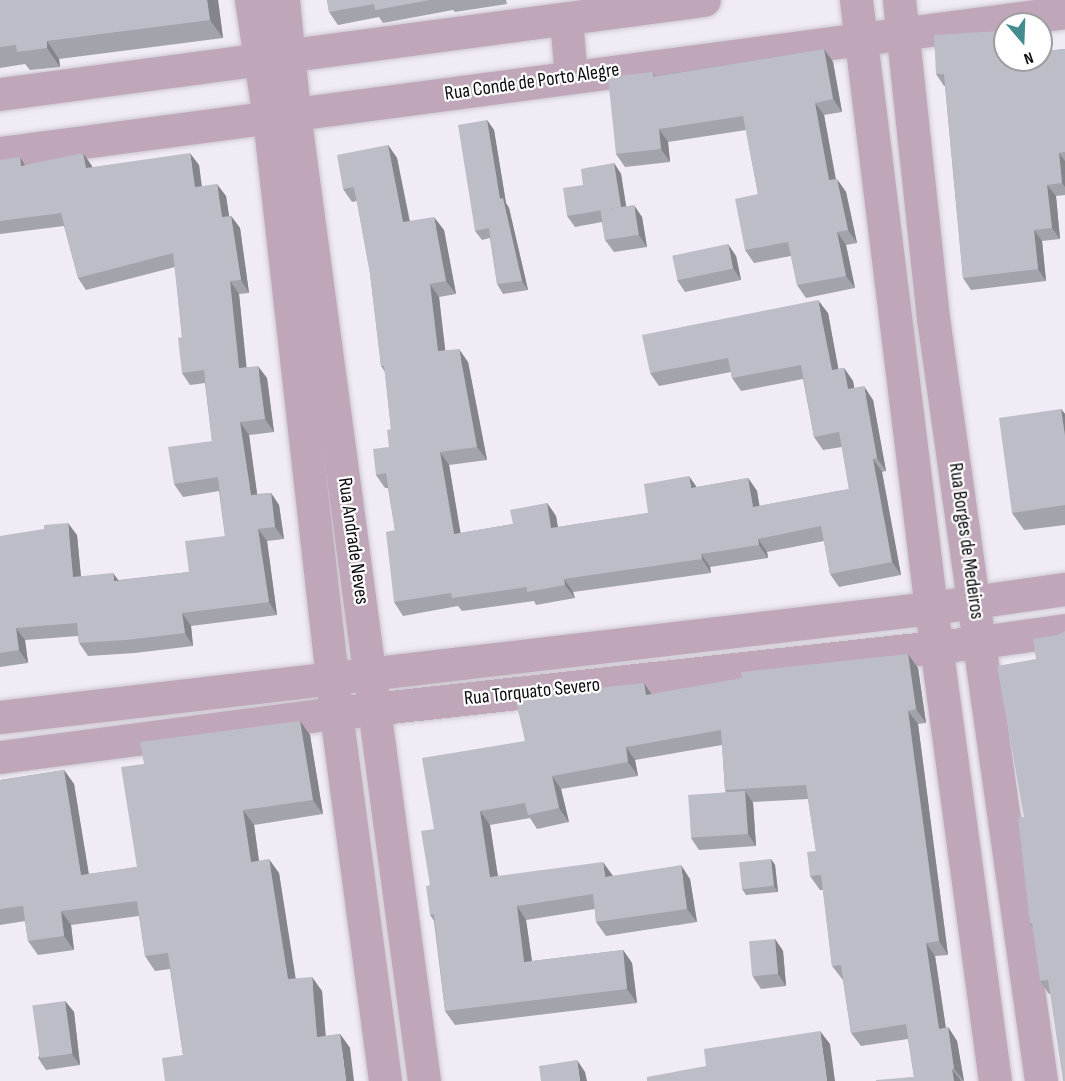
<!DOCTYPE html>
<html>
<head>
<meta charset="utf-8">
<style>
	body { margin:0 }
	#map { position:relative; width:1065px; height:1081px; overflow:hidden; background:#f0ebf4; font-family:"Sofia Sans Condensed",sans-serif }
	div>[style] { position:absolute }
	.roads { filter:drop-shadow(0 0 2px #ccc7cf) drop-shadow(0 0 2px #ccc7cf) }
	.street>* { height:33px; margin:-16.5px; padding:0 16.5px; transform-origin:16.5px; border-radius:16.5px; background:#bfa7b9 }
	.wall>* { inset:0; background:#a3a3ab }
	.shaded-wall>* { inset:0; background:#84848b }
	.building>* { inset:0; background:#bdbdc7; transform-origin:0 0 }
	span { translate:-50% -50%; white-space:nowrap; text-align:center; line-height:1.15; -webkit-text-stroke:4.5px #fff; paint-order:stroke }
	.street-label { font-size:20px; color:#0c0b0e }
	.north { position:absolute; left:993px; top:12px; width:60px; height:60px; box-sizing:border-box; background:#fff; border:2px solid #9e9d9f; border-radius:50%; rotate:161deg; font-size:16px; font-weight:700; line-height:24px; text-align:center; color:#0c0b0e }
	.north::after { content:''; display:block; margin:auto; width:21px; height:27px; background:#448c8d; clip-path:polygon(50% 0,100% 100%,50% 72%,0 100%) }
</style>
</head>
<body>
<div id="map">
	<div class="roads">
		<div class="street">
			<div style="left:251px;top:0;width:119px;rotate:81.3deg"></div>
			<div style="left:269px;top:118px;width:599px;rotate:83.58deg"></div>
			<div style="left:336px;top:713px;width:371px;rotate:82.4deg"></div>
			<div style="left:283px;top:0;width:114px;rotate:84.4deg"></div>
			<div style="left:294px;top:113px;width:977px;rotate:82.35deg"></div>
			<div style="left:856px;top:0;width:613px;rotate:82.97deg"></div>
			<div style="left:931px;top:608px;width:477px;rotate:82.3deg"></div>
			<div style="left:899px;top:0;width:320px;rotate:83.9deg"></div>
			<div style="left:933px;top:318px;width:771px;rotate:81.94deg"></div>
			<div style="left:566px;top:19px;width:58px;rotate:85.1deg"></div>
			<div style="left:0;top:94px;width:710px;rotate:-7.61deg"></div>
			<div style="left:0;top:153px;width:1074px;rotate:-7.54deg"></div>
			<div style="left:0;top:717px;width:937px;rotate:-6.68deg"></div>
			<div style="left:931px;top:608px;width:135px;rotate:-8.1deg"></div>
			<div style="left:0;top:757px;width:339px;rotate:-7.5deg"></div>
			<div style="left:336px;top:713px;width:648px;rotate:-6.29deg"></div>
			<div style="left:980px;top:642px;width:86px;rotate:-8deg"></div>
		</div>
	</div>
	<div class="wall">
		<div style="clip-path:polygon(0 0,218px 0,223px 38px,59px 59px,60px 67px,30px 70px,25px 64px,0 68px)"></div>
		<div style="clip-path:polygon(327px 0,506px 0,507px 4px,455px 12px,453px 10px,383px 23px,379px 17px,338px 25px,329px 12px)"></div>
		<div style="clip-path:polygon(1046px 33px,1047px 51px,1065px 49px,1065px 195px,1056px 196px,1060px 239px,1042px 241px,1046px 281px,971px 290px,963px 278px,945px 86px,944px 86px,936px 74px)"></div>
		<div style="clip-path:polygon(824px 49px,833px 62px,842px 112px,824px 115px,836px 179px,846px 192px,857px 243px,846px 245px,855px 288px,806px 298px,797px 285px,791px 256px,754px 263px,745px 250px,758px 194px,746px 130px,668px 142px,670px 162px,625px 167px,616px 154px,653px 72px,656px 76px)"></div>
		<div style="clip-path:polygon(487px 120px,494px 130px,506px 203px,509px 208px,528px 290px,503px 294px,497px 284px,490px 238px,482px 240px,475px 231px)"></div>
		<div style="clip-path:polygon(388px 145px,397px 158px,410px 221px,444px 230px,456px 294px,439px 297px,445px 351px,468px 362px,487px 460px,449px 465px,460px 533px,513px 524px,547px 503px,556px 516px,558px 527px,648px 513px,697px 487px,748px 478px,757px 491px,759px 506px,849px 489px,842px 447px,823px 450px,814px 437px,803px 379px,741px 391px,732px 378px,731px 372px,659px 386px,650px 373px,828px 313px,838px 369px,844px 368px,853px 381px,854px 388px,873px 400px,886px 471px,882px 472px,901px 575px,839px 587px,830px 574px,824px 541px,767px 552px,768px 558px,710px 567px,711px 573px,573px 592px,575px 598px,536px 605px,534px 601px,462px 611px,458px 606px,403px 616px,394px 602px,395px 530px,388px 488px,385px 488px,376px 475px,389px 447px,391px 429px,385px 372px,381px 366px,370px 273px,357px 201px,352px 202px,343px 189px)"></div>
		<div style="clip-path:polygon(83px 153px,92px 167px,199px 165px,202px 186px,226px 196px,229px 216px,231px 216px,240px 228px,249px 293px,239px 294px,246px 367px,267px 378px,274px 432px,249px 435px,257px 494px,271px 493px,279px 505px,284px 539px,267px 541px,277px 615px,191px 626px,193px 646px,135px 653px,88px 656px,79px 643px,78px 636px,25px 640px,28px 663px,0 667px,0 536px,77px 535px,81px 576px,119px 580px,189px 572px,225px 536px,219px 491px,183px 497px,174px 484px,212px 441px,205px 383px,190px 385px,182px 373px,182px 337px,175px 267px,86px 290px,78px 278px,64px 226px,0 234px,0 160px,26px 166px)"></div>
		<div style="clip-path:polygon(614px 163px,621px 174px,626px 206px,642px 217px,647px 247px,614px 252px,605px 240px,602px 222px,575px 227px,567px 216px,583px 185px)"></div>
		<div style="clip-path:polygon(736px 256px,741px 280px,685px 292px,677px 280px)"></div>
		<div style="clip-path:polygon(1061px 409px,1065px 414px,1065px 525px,1024px 530px,1012px 513px)"></div>
		<div style="clip-path:polygon(1058px 635px,1050px 994px,1049px 994px,1040px 981px,1033px 928px,1030px 924px,1024px 817px,1036px 659px)"></div>
		<div style="clip-path:polygon(918px 668px,926px 723px,918px 724px,948px 955px,935px 956px,946px 1028px,948px 1027px,957px 1041px,964px 1081px,876px 1081px,914px 1077px,908px 1039px,861px 1046px,851px 1033px,843px 980px,832px 966px,823px 890px,820px 890px,810px 876px,816px 851px,808px 799px,753px 802px,756px 846px,699px 850px,691px 838px,726px 792px,725px 790px,722px 745px,635px 760px,638px 776px,561px 789px,569px 822px,537px 829px,530px 818px,490px 825px,498px 876px,613px 876px,690px 879px,697px 922px,606px 936px,596px 922px,595px 909px,526px 920px,532px 961px,623px 950px,632px 963px,637px 1003px,455px 1025px,445px 1011px,434px 921px,430px 915px,430px 885px,434px 829px,525px 741px,644px 683px,652px 694px)"></div>
		<div style="clip-path:polygon(300px 721px,310px 735px,323px 814px,254px 825px,259px 861px,279px 873px,295px 978px,322px 991px,325px 1036px,340px 1034px,350px 1048px,183px 1055px,170px 969px,155px 971px,145px 956px,139px 916px,71px 925px,74px 950px,38px 955px,28px 941px,25px 921px,0 925px,0 780px,64px 770px,74px 784px,89px 874px,137px 867px,144px 764px)"></div>
		<div style="clip-path:polygon(771px 859px,775px 865px,778px 892px,746px 895px,742px 889px)"></div>
		<div style="clip-path:polygon(775px 939px,783px 951px,786px 986px,761px 989px,753px 977px)"></div>
		<div style="clip-path:polygon(65px 1001px,74px 1012px,80px 1065px,46px 1070px,38px 1058px)"></div>
	</div>
	<div class="shaded-wall">
		<div style="clip-path:polygon(207px 0,218px 0,223px 38px,210px 20px)"></div>
		<div style="clip-path:polygon(1041px 27px,1046px 33px,1048px 63px,1041px 53px)"></div>
		<div style="clip-path:polygon(47px 41px,59px 59px,60px 67px,47px 48px)"></div>
		<div style="clip-path:polygon(824px 49px,833px 62px,842px 112px,833px 99px)"></div>
		<div style="clip-path:polygon(815px 103px,824px 115px,838px 193px,829px 180px)"></div>
		<div style="clip-path:polygon(487px 120px,494px 130px,506px 203px,509px 208px,528px 290px,522px 281px,500px 199px)"></div>
		<div style="clip-path:polygon(659px 129px,668px 142px,670px 162px,661px 149px)"></div>
		<div style="clip-path:polygon(388px 145px,397px 158px,412px 235px,403px 222px)"></div>
		<div style="clip-path:polygon(83px 153px,92px 166px,95px 181px,86px 168px)"></div>
		<div style="clip-path:polygon(190px 153px,199px 165px,203px 199px,195px 187px)"></div>
		<div style="clip-path:polygon(1059px 153px,1065px 161px,1065px 187px,1062px 183px)"></div>
		<div style="clip-path:polygon(20px 157px,28px 170px,21px 166px)"></div>
		<div style="clip-path:polygon(614px 163px,621px 174px,628px 218px,621px 207px)"></div>
		<div style="clip-path:polygon(837px 179px,846px 192px,857px 243px,848px 230px)"></div>
		<div style="clip-path:polygon(217px 184px,226px 196px,231px 229px,222px 217px)"></div>
		<div style="clip-path:polygon(1047px 185px,1056px 196px,1060px 239px,1052px 228px)"></div>
		<div style="clip-path:polygon(634px 205px,642px 217px,647px 247px,639px 235px)"></div>
		<div style="clip-path:polygon(231px 216px,240px 228px,249px 293px,241px 280px)"></div>
		<div style="clip-path:polygon(434px 217px,444px 230px,456px 294px,446px 281px)"></div>
		<div style="clip-path:polygon(1034px 230px,1042px 241px,1046px 281px,1038px 269px)"></div>
		<div style="clip-path:polygon(837px 232px,846px 245px,855px 288px,846px 276px)"></div>
		<div style="clip-path:polygon(728px 244px,736px 256px,741px 280px,733px 268px)"></div>
		<div style="clip-path:polygon(230px 281px,239px 294px,248px 381px,239px 368px)"></div>
		<div style="clip-path:polygon(430px 284px,439px 297px,447px 365px,438px 351px)"></div>
		<div style="clip-path:polygon(818px 300px,828px 313px,841px 383px,832px 370px)"></div>
		<div style="clip-path:polygon(459px 349px,468px 362px,487px 460px,477px 447px)"></div>
		<div style="clip-path:polygon(258px 366px,267px 378px,274px 432px,265px 419px)"></div>
		<div style="clip-path:polygon(844px 368px,853px 381px,857px 402px,848px 389px)"></div>
		<div style="clip-path:polygon(864px 386px,873px 400px,886px 471px,877px 458px)"></div>
		<div style="clip-path:polygon(1061px 409px,1065px 414px,1065px 436px)"></div>
		<div style="clip-path:polygon(240px 422px,249px 435px,259px 508px,251px 495px)"></div>
		<div style="clip-path:polygon(440px 452px,449px 465px,463px 547px,454px 534px)"></div>
		<div style="clip-path:polygon(873px 459px,882px 472px,901px 575px,892px 562px)"></div>
		<div style="clip-path:polygon(689px 476px,698px 489px,691px 488px)"></div>
		<div style="clip-path:polygon(748px 478px,757px 491px,762px 520px,753px 507px)"></div>
		<div style="clip-path:polygon(271px 493px,279px 505px,284px 539px,275px 527px)"></div>
		<div style="clip-path:polygon(547px 503px,556px 516px,560px 541px,551px 528px)"></div>
		<div style="clip-path:polygon(68px 523px,77px 535px,82px 589px,73px 577px)"></div>
		<div style="clip-path:polygon(258px 529px,267px 541px,277px 615px,269px 602px)"></div>
		<div style="clip-path:polygon(758px 539px,767px 552px,768px 558px,759px 545px)"></div>
		<div style="clip-path:polygon(701px 554px,710px 567px,711px 573px,702px 559px)"></div>
		<div style="clip-path:polygon(113px 573px,122px 585px,114px 581px)"></div>
		<div style="clip-path:polygon(564px 579px,573px 592px,575px 598px,565px 585px)"></div>
		<div style="clip-path:polygon(182px 613px,191px 626px,193px 646px,185px 633px)"></div>
		<div style="clip-path:polygon(16px 628px,25px 640px,28px 663px,19px 650px)"></div>
		<div style="clip-path:polygon(908px 654px,918px 668px,926px 723px,916px 709px)"></div>
		<div style="clip-path:polygon(644px 683px,653px 697px,646px 695px)"></div>
		<div style="clip-path:polygon(908px 711px,918px 724px,948px 955px,939px 941px)"></div>
		<div style="clip-path:polygon(300px 721px,310px 735px,323px 814px,313px 800px)"></div>
		<div style="clip-path:polygon(626px 747px,635px 760px,638px 776px,628px 762px)"></div>
		<div style="clip-path:polygon(64px 770px,74px 784px,91px 889px,81px 875px)"></div>
		<div style="clip-path:polygon(552px 776px,561px 789px,569px 822px,559px 808px)"></div>
		<div style="clip-path:polygon(745px 791px,753px 803px,756px 846px,748px 834px)"></div>
		<div style="clip-path:polygon(243px 810px,254px 825px,261px 876px,251px 862px)"></div>
		<div style="clip-path:polygon(480px 811px,490px 825px,500px 891px,490px 877px)"></div>
		<div style="clip-path:polygon(269px 859px,279px 873px,298px 993px,288px 979px)"></div>
		<div style="clip-path:polygon(771px 859px,775px 865px,778px 892px,774px 886px)"></div>
		<div style="clip-path:polygon(603px 862px,613px 876px,605px 877px)"></div>
		<div style="clip-path:polygon(681px 865px,690px 879px,697px 922px,687px 909px)"></div>
		<div style="clip-path:polygon(517px 906px,526px 920px,534px 976px,524px 962px)"></div>
		<div style="clip-path:polygon(61px 911px,71px 925px,74px 950px,64px 936px)"></div>
		<div style="clip-path:polygon(775px 939px,783px 951px,786px 986px,778px 974px)"></div>
		<div style="clip-path:polygon(926px 943px,935px 956px,948px 1043px,939px 1029px)"></div>
		<div style="clip-path:polygon(623px 950px,632px 963px,637px 1003px,627px 989px)"></div>
		<div style="clip-path:polygon(312px 977px,322px 991px,327px 1051px,317px 1037px)"></div>
		<div style="clip-path:polygon(65px 1001px,74px 1012px,80px 1065px,72px 1054px)"></div>
		<div style="clip-path:polygon(948px 1027px,957px 1041px,964px 1081px,954px 1069px)"></div>
		<div style="clip-path:polygon(820px 1031px,830px 1044px,835px 1081px,827px 1081px)"></div>
		<div style="clip-path:polygon(340px 1034px,350px 1048px,354px 1081px,346px 1081px)"></div>
		<div style="clip-path:polygon(577px 1060px,585px 1072px,587px 1081px,580px 1081px)"></div>
		<div style="clip-path:polygon(952px 1069px,961px 1081px,954px 1081px)"></div>
	</div>
	<div class="building">
		<div style="clip-path:polygon(0 0,207px 0,210px 20px,47px 41px,47px 48px,17px 52px,16px 45px,0 47px)"></div>
		<div style="clip-path:polygon(327px 0,430px 0,375px 10px,374px 4px,329px 12px)"></div>
		<div style="clip-path:polygon(1038px 22px,1038px 24px,1020px 24px)"></div>
		<div style="clip-path:polygon(1005px 26px,1005px 60px,1041px 60px,1041px 51px,1065px 49px,1065px 152px,1059px 153px,1062px 183px,1047px 185px,1052px 228px,1034px 230px,1038px 269px,963px 278px,944px 74px,936px 74px,934px 35px,1001px 31px,1001px 27px)"></div>
		<div style="clip-path:polygon(824px 49px,833px 99px,815px 103px,829px 180px,837px 179px,848px 230px,837px 232px,846px 276px,797px 285px,788px 242px,745px 250px,735px 199px,758px 194px,743px 116px,659px 129px,661px 149px,616px 154px,608px 77px,653px 72px,653px 77px)"></div>
		<div style="clip-path:polygon(487px 120px,500px 199px,503px 198px,522px 281px,497px 284px,489px 228px,475px 231px,458px 125px)"></div>
		<div style="clip-path:polygon(388px 145px,403px 222px,434px 217px,446px 281px,430px 284px,438px 351px,459px 349px,477px 447px,440px 452px,454px 534px,513px 524px,510px 510px,547px 503px,551px 528px,648px 513px,644px 484px,689px 476px,691px 488px,748px 478px,753px 507px,849px 489px,839px 432px,814px 437px,801px 365px,732px 378px,728px 358px,650px 373px,642px 335px,818px 300px,832px 370px,844px 368px,848px 389px,864px 386px,877px 458px,873px 459px,892px 562px,830px 574px,821px 526px,758px 539px,759px 545px,701px 554px,702px 559px,564px 579px,565px 585px,527px 592px,527px 587px,452px 598px,451px 593px,394px 602px,386px 532px,395px 530px,386px 473px,376px 475px,373px 449px,389px 447px,387px 430px,391px 429px,384px 366px,381px 366px,370px 273px,354px 187px,343px 189px,337px 155px)"></div>
		<div style="clip-path:polygon(83px 153px,86px 168px,190px 153px,195px 187px,217px 184px,222px 217px,231px 216px,241px 280px,230px 281px,239px 368px,258px 366px,265px 419px,240px 422px,251px 495px,271px 493px,275px 527px,258px 529px,269px 602px,182px 613px,185px 633px,126px 640px,79px 643px,77px 623px,16px 628px,19px 650px,0 653px,0 536px,44px 529px,44px 525px,68px 523px,73px 577px,113px 573px,114px 581px,189px 572px,185px 541px,225px 536px,218px 477px,174px 484px,168px 447px,212px 441px,204px 370px,182px 373px,178px 338px,182px 337px,173px 253px,78px 278px,61px 213px,0 221px,0 160px,20px 157px,21px 166px)"></div>
		<div style="clip-path:polygon(614px 163px,621px 207px,567px 216px,563px 188px,583px 185px,581px 169px)"></div>
		<div style="left:634px;top:205px;width:30px;height:34px;rotate:81deg"></div>
		<div style="left:728px;top:244px;width:25px;height:57px;rotate:78deg"></div>
		<div style="clip-path:polygon(1061px 409px,1065px 436px,1065px 505px,1012px 513px,999px 418px)"></div>
		<div style="clip-path:polygon(1065px 631px,1065px 1081px,1063px 1081px,1048px 980px,1040px 981px,1032px 923px,1030px 924px,1018px 818px,1024px 817px,997px 666px,1036px 659px,1033px 639px,1058px 635px)"></div>
		<div style="clip-path:polygon(908px 654px,916px 709px,908px 711px,939px 941px,926px 943px,939px 1029px,948px 1027px,954px 1069px,952px 1069px,954px 1081px,876px 1081px,876px 1080px,914px 1077px,906px 1024px,851px 1033px,841px 965px,832px 966px,821px 875px,810px 876px,807px 852px,816px 851px,806px 785px,725px 790px,721px 730px,626px 747px,628px 762px,552px 776px,559px 808px,528px 815px,525px 803px,480px 811px,490px 877px,603px 862px,605px 877px,681px 865px,687px 909px,596px 922px,593px 894px,517px 906px,524px 962px,623px 950px,627px 989px,445px 1011px,434px 914px,430px 915px,426px 886px,430px 885px,421px 831px,434px 829px,422px 758px,525px 741px,515px 697px,644px 683px,646px 695px,742px 678px,741px 672px)"></div>
		<div style="clip-path:polygon(300px 721px,313px 800px,243px 810px,251px 862px,269px 859px,288px 979px,312px 977px,317px 1037px,340px 1034px,346px 1081px,165px 1081px,162px 1058px,183px 1055px,168px 953px,145px 956px,137px 901px,61px 911px,64px 936px,28px 941px,23px 906px,0 909px,0 780px,64px 770px,81px 875px,137px 867px,121px 767px,144px 764px,140px 742px)"></div>
		<div style="left:745px;top:791px;width:43px;height:57px;rotate:86deg"></div>
		<div style="left:771px;top:859px;width:27px;height:32px;rotate:84deg"></div>
		<div style="left:775px;top:939px;width:35px;height:26px;rotate:85deg"></div>
		<div style="left:65px;top:1001px;width:53px;height:33px;rotate:82deg"></div>
		<div style="clip-path:polygon(820px 1031px,827px 1081px,647px 1081px,647px 1077px,706px 1066px,704px 1049px)"></div>
		<div style="clip-path:polygon(577px 1060px,580px 1081px,541px 1081px,539px 1066px)"></div>
	</div>
	<div class="street-label">
		<span style="left:532px;top:82px;rotate:-8deg">Rua Conde de Porto Alegre</span>
		<span style="left:353px;top:541px;rotate:82deg">Rua Andrade Neves</span>
		<span style="left:966px;top:541px;rotate:82deg">Rua Borges de Medeiros</span>
		<span style="left:532px;top:692px;rotate:-6deg">Rua Torquato Severo</span>
	</div>
	<div class="north">N</div>
</div>
</body>
</html>
